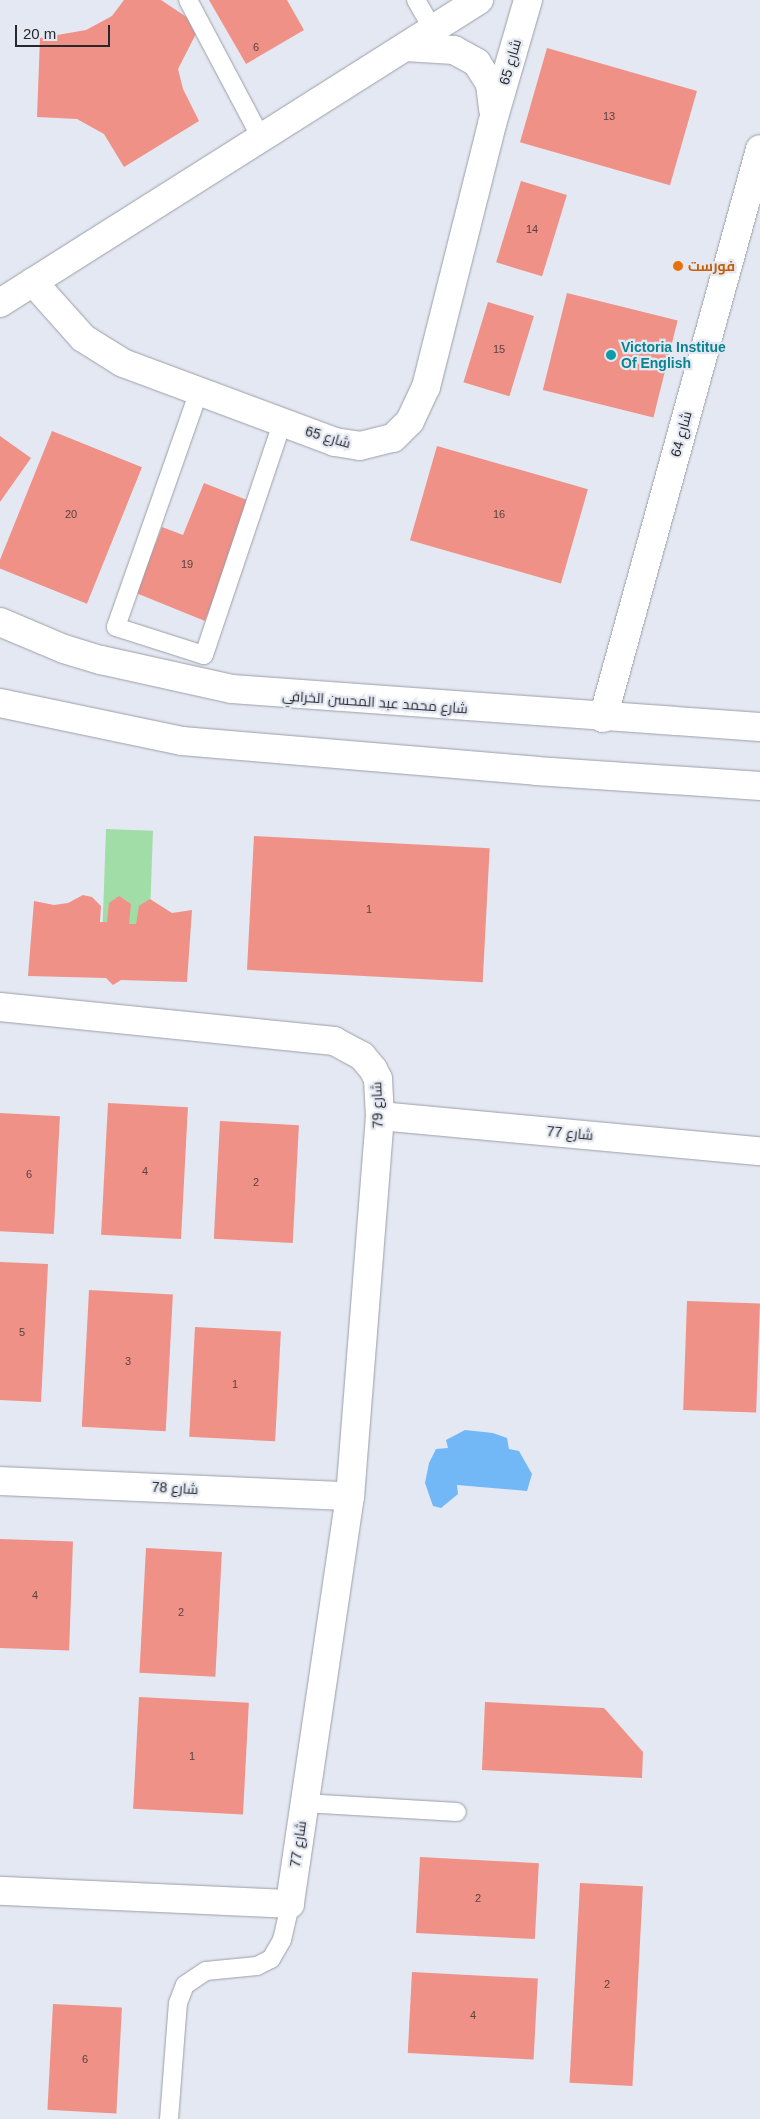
<!DOCTYPE html>
<html>
<head>
<meta charset="utf-8">
<style>
	body { margin:0 }
	#map { position:relative; width:760px; height:2119px; overflow:hidden; background:#e4e8f2; font-family:Helvetica,Cairo,sans-serif }
	div>[style] { position:absolute }
	.green>* { inset:0; background:#a1dda6; transform-origin:0 0 }
	.water>* { inset:0; background:#72b8f7 }
	.building>* { inset:0; background:#ef9186; transform-origin:0 0 }
	.roads { filter:drop-shadow(0 0 1px #9b9ea8) drop-shadow(0 0 1px #9b9ea8) }
	.lane>* { height:18px; margin:-9px; padding:0 9px; transform-origin:9px; border-radius:9px; background:#fff }
	.street>* { height:28px; margin:-14px; padding:0 14px; transform-origin:14px; border-radius:14px; background:#fff }
	.secondary>* { height:28px; margin:-14px; padding:0 14px; transform-origin:14px; border-radius:14px; background:#fff }
	.dots>* { width:14px; height:14px; translate:-50% -50%; box-sizing:border-box; border:2px solid #e4e8f2; border-radius:50% }
	span { translate:-50% -50%; white-space:nowrap; text-align:center; line-height:1.15; -webkit-text-stroke:4.5px #e4e8f2; paint-order:stroke }
	.number-label { font-size:11px; color:#584242 }
	.number-label span { -webkit-text-stroke-width:0 }
	.street-label { font-size:14px; color:#26282b }
	.food-label { font-size:14px; color:#c56008; font-weight:700 }
	.left { translate:0 -50%; text-align:left }
	.culture-label { font-size:14px; color:#0d838f; font-weight:700 }
	.scale { position:absolute; left:15px; top:25px; width:95px; height:22px; box-sizing:border-box; border:2px solid #26282b; border-top:0; padding-left:6px; font-size:15px; line-height:18px; white-space:nowrap; color:#26282b; -webkit-text-stroke:4px #e4e8f2; paint-order:stroke }
</style>
</head>
<body>
<div id="map">
	<div class="green">
		<div style="left:106px;top:829px;width:47px;height:110px;rotate:2deg"></div>
	</div>
	<div class="water">
		<div style="clip-path:polygon(465px 1430px,493px 1433px,507px 1438px,509px 1449px,519px 1451px,532px 1474px,527px 1491px,457px 1485px,458px 1494px,441px 1508px,433px 1506px,425px 1483px,429px 1463px,436px 1449px,448px 1448px,446px 1440px)"></div>
	</div>
	<div class="building">
		<div style="clip-path:polygon(124px 0,161px 0,200px 26px,178px 69px,183px 89px,199px 121px,124px 167px,104px 134px,77px 119px,37px 117px,40px 38px,86px 30px,112px 16px)"></div>
		<div style="clip-path:polygon(209px 0,287px 0,304px 30px,246px 64px)"></div>
		<div style="left:547px;top:48px;width:156px;height:98px;rotate:16deg"></div>
		<div style="left:521px;top:181px;width:48px;height:85px;rotate:17deg"></div>
		<div style="left:567px;top:293px;width:114px;height:100px;rotate:14deg"></div>
		<div style="left:488px;top:302px;width:48px;height:84px;rotate:17deg"></div>
		<div style="left:52px;top:431px;width:97px;height:147px;rotate:22deg"></div>
		<div style="clip-path:polygon(0 436px,31px 458px,0 502px)"></div>
		<div style="left:437px;top:446px;width:157px;height:98px;rotate:16deg"></div>
		<div style="clip-path:polygon(204px 483px,252px 502px,205px 621px,136px 593px,162px 527px,183px 535px)"></div>
		<div style="left:254px;top:836px;width:236px;height:134px;rotate:3deg"></div>
		<div style="clip-path:polygon(83px 895px,92px 897px,101px 906px,100px 922px,107px 922px,109px 903px,119px 896px,131px 904px,129px 924px,136px 924px,139px 906px,150px 899px,172px 913px,192px 910px,187px 982px,121px 980px,113px 985px,106px 978px,28px 976px,34px 901px,54px 905px,68px 903px)"></div>
		<div style="left:108px;top:1103px;width:80px;height:132px;rotate:3deg"></div>
		<div style="left:0;top:1113px;width:60px;height:118px;rotate:3deg"></div>
		<div style="left:220px;top:1121px;width:79px;height:118px;rotate:3deg"></div>
		<div style="clip-path:polygon(0 1262px,48px 1264px,41px 1402px,0 1400px)"></div>
		<div style="left:89px;top:1290px;width:84px;height:137px;rotate:3deg"></div>
		<div style="left:687px;top:1301px;width:73px;height:109px;rotate:2deg"></div>
		<div style="left:195px;top:1327px;width:86px;height:110px;rotate:3deg"></div>
		<div style="left:0;top:1539px;width:73px;height:109px;rotate:2deg"></div>
		<div style="left:146px;top:1548px;width:76px;height:125px;rotate:3deg"></div>
		<div style="left:139px;top:1697px;width:110px;height:112px;rotate:3deg"></div>
		<div style="clip-path:polygon(485px 1702px,604px 1708px,643px 1752px,642px 1778px,482px 1770px)"></div>
		<div style="left:420px;top:1857px;width:119px;height:76px;rotate:3deg"></div>
		<div style="left:580px;top:1883px;width:63px;height:200px;rotate:3deg"></div>
		<div style="left:412px;top:1972px;width:126px;height:81px;rotate:3deg"></div>
		<div style="left:53px;top:2004px;width:69px;height:106px;rotate:3deg"></div>
	</div>
	<div class="roads">
		<div class="lane">
			<div style="left:188px;top:0;width:156px;rotate:62.1deg"></div>
			<div style="left:416px;top:0;width:34px;rotate:60deg"></div>
			<div style="left:199px;top:391px;width:250px;rotate:109.4deg"></div>
			<div style="left:116px;top:627px;width:92px;rotate:17.7deg"></div>
			<div style="left:204px;top:655px;width:245px;rotate:-71.4deg"></div>
			<div style="left:304px;top:1803px;width:153px;rotate:3.4deg"></div>
			<div style="left:169px;top:2119px;width:116px;rotate:-85.6deg"></div>
			<div style="left:178px;top:2003px;width:19px;rotate:-69deg"></div>
			<div style="left:185px;top:1985px;width:25px;rotate:-34deg"></div>
			<div style="left:206px;top:1971px;width:51px;rotate:-5.6deg"></div>
			<div style="left:257px;top:1966px;width:16px;rotate:-27deg"></div>
			<div style="left:271px;top:1959px;width:22px;rotate:-60deg"></div>
			<div style="left:282px;top:1940px;width:37px;rotate:-77deg"></div>
		</div>
		<div class="street">
			<div style="left:405px;top:47px;width:49px;rotate:3.5deg"></div>
			<div style="left:454px;top:50px;width:26px;rotate:29deg"></div>
			<div style="left:477px;top:63px;width:25px;rotate:58deg"></div>
			<div style="left:490px;top:84px;width:26px;rotate:83deg"></div>
			<div style="left:33px;top:282px;width:75px;rotate:48.2deg"></div>
			<div style="left:83px;top:338px;width:47px;rotate:32deg"></div>
			<div style="left:123px;top:363px;width:226px;rotate:20.4deg"></div>
			<div style="left:335px;top:442px;width:25px;rotate:9deg"></div>
			<div style="left:360px;top:446px;width:34px;rotate:-14deg"></div>
			<div style="left:393px;top:438px;width:24px;rotate:-45deg"></div>
			<div style="left:410px;top:421px;width:38px;rotate:-65deg"></div>
			<div style="left:426px;top:387px;width:271px;rotate:-75.9deg"></div>
			<div style="left:492px;top:124px;width:129px;rotate:-73.8deg"></div>
			<div style="left:0;top:303px;width:567px;rotate:-32.32deg"></div>
			<div style="left:603px;top:718px;width:590px;rotate:-74.57deg"></div>
			<div style="left:0;top:1007px;width:336px;rotate:5.8deg"></div>
			<div style="left:334px;top:1041px;width:32px;rotate:28deg"></div>
			<div style="left:362px;top:1056px;width:17px;rotate:50deg"></div>
			<div style="left:373px;top:1069px;width:11px;rotate:63deg"></div>
			<div style="left:378px;top:1079px;width:37px;rotate:87deg"></div>
			<div style="left:380px;top:1116px;width:381px;rotate:94.5deg"></div>
			<div style="left:350px;top:1496px;width:412px;rotate:98.4deg"></div>
			<div style="left:290px;top:1904px;width:290px;rotate:-177.4deg"></div>
			<div style="left:380px;top:1116px;width:382px;rotate:5.3deg"></div>
			<div style="left:0;top:1481px;width:350px;rotate:2.5deg"></div>
		</div>
		<div class="secondary">
			<div style="left:0;top:622px;width:69px;rotate:22.9deg"></div>
			<div style="left:64px;top:649px;width:39px;rotate:17deg"></div>
			<div style="left:101px;top:660px;width:134px;rotate:12.5deg"></div>
			<div style="left:232px;top:689px;width:529px;rotate:4.12deg"></div>
			<div style="left:0;top:703px;width:186px;rotate:11.8deg"></div>
			<div style="left:182px;top:741px;width:355px;rotate:4.8deg"></div>
			<div style="left:536px;top:771px;width:225px;rotate:3.8deg"></div>
		</div>
	</div>
	<div class="dots">
		<div style="left:678px;top:266px;background:#e8710a"></div>
		<div style="left:611px;top:355px;background:#0f9aa8"></div>
	</div>
	<div class="number-label">
		<span style="left:256px;top:47px">6</span>
		<span style="left:609px;top:116px">13</span>
		<span style="left:532px;top:229px">14</span>
		<span style="left:499px;top:349px">15</span>
		<span style="left:71px;top:514px">20</span>
		<span style="left:499px;top:514px">16</span>
		<span style="left:187px;top:564px">19</span>
		<span style="left:369px;top:909px">1</span>
		<span style="left:145px;top:1171px">4</span>
		<span style="left:29px;top:1174px">6</span>
		<span style="left:256px;top:1182px">2</span>
		<span style="left:22px;top:1332px">5</span>
		<span style="left:128px;top:1361px">3</span>
		<span style="left:235px;top:1384px">1</span>
		<span style="left:35px;top:1595px">4</span>
		<span style="left:181px;top:1612px">2</span>
		<span style="left:192px;top:1756px">1</span>
		<span style="left:478px;top:1898px">2</span>
		<span style="left:607px;top:1984px">2</span>
		<span style="left:473px;top:2015px">4</span>
		<span style="left:85px;top:2059px">6</span>
	</div>
	<div class="street-label">
		<span style="left:510px;top:62px;rotate:-74deg">شارع 65</span>
		<span style="left:681px;top:434px;rotate:-75deg">شارع 64</span>
		<span style="left:328px;top:437px;rotate:16deg">شارع 65</span>
		<span style="left:375px;top:702px;rotate:4deg">شارع محمد عبد المحسن الخرافي</span>
		<span style="left:377px;top:1105px;rotate:-92deg">شارع 79</span>
		<span style="left:570px;top:1133px;rotate:5deg">شارع 77</span>
		<span style="left:175px;top:1488px;rotate:3deg">شارع 78</span>
		<span style="left:298px;top:1844px;rotate:-82deg">شارع 77</span>
	</div>
	<div class="food-label">
		<span class="left" style="left:688px;top:266px">فورست</span>
	</div>
	<div class="culture-label">
		<span class="left" style="left:621px;top:355px">Victoria Institue<br>Of English</span>
	</div>
	<div class="scale">20 m</div>
</div>
</body>
</html>
